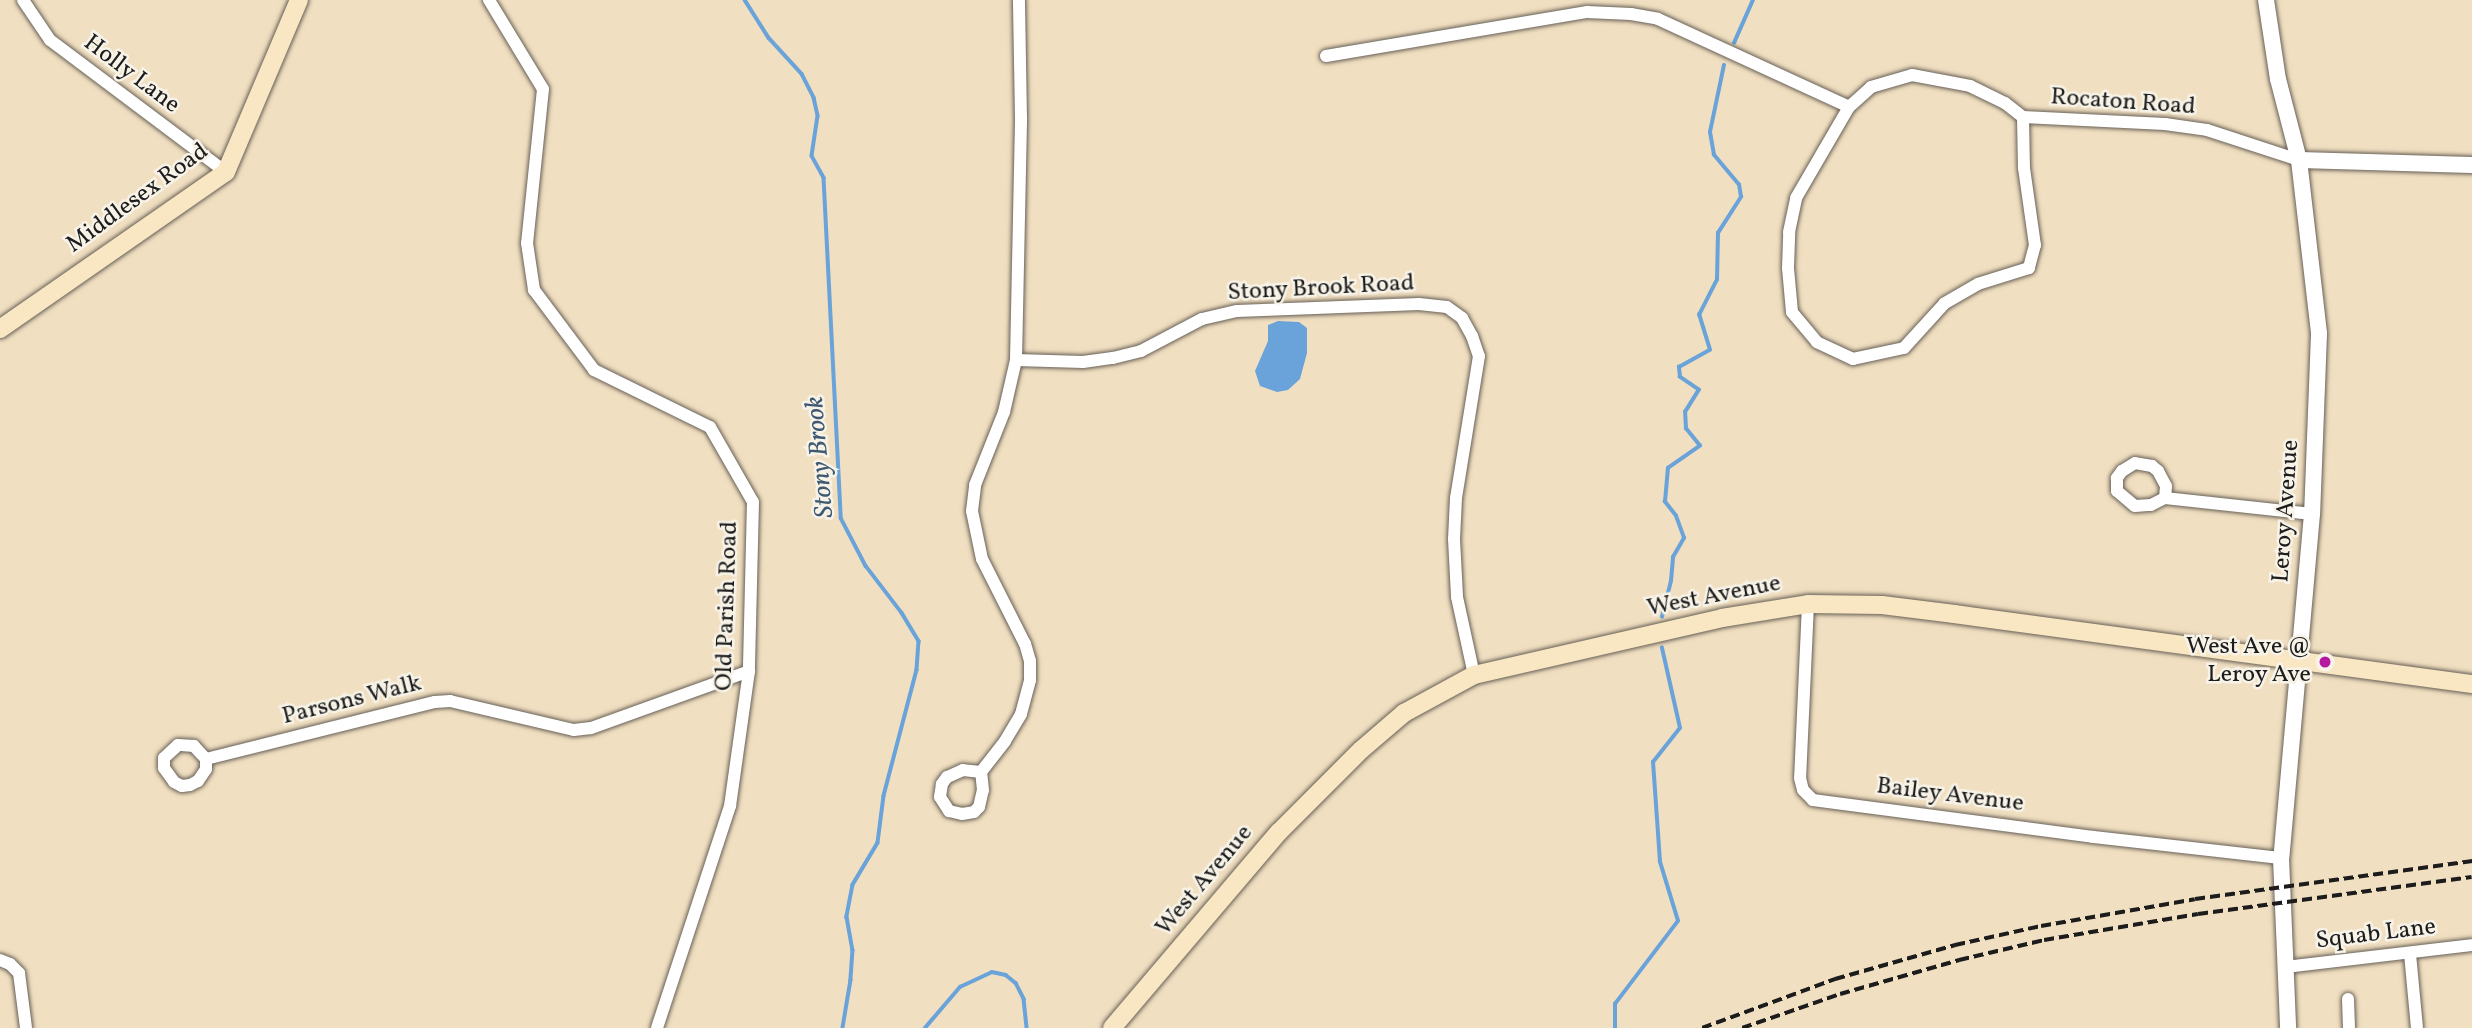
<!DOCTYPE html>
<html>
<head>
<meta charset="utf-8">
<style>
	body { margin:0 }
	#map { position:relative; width:2472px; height:1028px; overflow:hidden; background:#f1dfc1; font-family:Vollkorn,serif }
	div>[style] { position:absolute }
	.water>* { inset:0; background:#69a3d9 }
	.stream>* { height:3.5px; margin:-1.75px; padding:0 1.75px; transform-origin:1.75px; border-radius:1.75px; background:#69a3d9 }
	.roads { filter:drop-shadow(0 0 2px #676056) drop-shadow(0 0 2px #676056) }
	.minor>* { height:12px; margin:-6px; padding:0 6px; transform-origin:6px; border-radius:6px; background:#fff }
	.tertiary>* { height:16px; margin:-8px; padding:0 8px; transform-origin:8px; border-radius:8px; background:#fff }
	.secondary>* { height:18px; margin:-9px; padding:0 9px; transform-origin:9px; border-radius:9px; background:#f9e7c3 }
	.rail>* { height:3.5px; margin-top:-1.75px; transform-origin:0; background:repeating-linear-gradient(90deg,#1c1c1c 0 10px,transparent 0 15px) }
	.dots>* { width:19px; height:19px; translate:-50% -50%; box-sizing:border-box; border:4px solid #f7f3e8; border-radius:50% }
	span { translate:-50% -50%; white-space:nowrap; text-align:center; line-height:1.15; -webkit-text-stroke:5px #f7f3e8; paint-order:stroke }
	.street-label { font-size:24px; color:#1c1c1c }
	.poi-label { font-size:24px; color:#1c1c1c }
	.right { translate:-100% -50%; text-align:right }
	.water-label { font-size:26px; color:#3f5971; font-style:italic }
</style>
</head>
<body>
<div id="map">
	<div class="water">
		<div style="clip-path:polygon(1278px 321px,1299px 322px,1307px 328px,1307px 353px,1300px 379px,1288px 390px,1277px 392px,1260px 386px,1255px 371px,1268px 341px,1268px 325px)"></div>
	</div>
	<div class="stream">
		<div style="left:745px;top:0;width:45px;rotate:57.7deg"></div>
		<div style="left:769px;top:38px;width:49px;rotate:47.5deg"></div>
		<div style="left:802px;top:74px;width:27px;rotate:63deg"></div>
		<div style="left:814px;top:98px;width:18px;rotate:77deg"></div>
		<div style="left:818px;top:116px;width:40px;rotate:98.5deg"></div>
		<div style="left:812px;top:156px;width:25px;rotate:61deg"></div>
		<div style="left:824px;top:178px;width:340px;rotate:87.1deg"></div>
		<div style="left:841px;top:518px;width:54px;rotate:62.5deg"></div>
		<div style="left:866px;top:566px;width:59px;rotate:52.5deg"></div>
		<div style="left:902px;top:613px;width:33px;rotate:59deg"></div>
		<div style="left:919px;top:641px;width:29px;rotate:94deg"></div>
		<div style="left:917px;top:670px;width:130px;rotate:104.7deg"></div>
		<div style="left:884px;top:796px;width:47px;rotate:97.3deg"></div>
		<div style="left:878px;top:843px;width:49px;rotate:120.8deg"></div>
		<div style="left:853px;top:885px;width:33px;rotate:101deg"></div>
		<div style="left:847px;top:917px;width:34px;rotate:80deg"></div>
		<div style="left:853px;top:950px;width:30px;rotate:94deg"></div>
		<div style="left:851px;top:980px;width:49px;rotate:99.5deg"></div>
		<div style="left:1734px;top:43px;width:47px;rotate:-66.2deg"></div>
		<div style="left:1662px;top:617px;width:37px;rotate:-76deg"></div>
		<div style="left:1671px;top:581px;width:24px;rotate:-85deg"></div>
		<div style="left:1673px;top:557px;width:22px;rotate:-60deg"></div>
		<div style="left:1684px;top:538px;width:23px;rotate:-110deg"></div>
		<div style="left:1676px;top:516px;width:18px;rotate:-128deg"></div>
		<div style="left:1665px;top:502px;width:34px;rotate:-85deg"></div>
		<div style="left:1668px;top:468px;width:39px;rotate:-35deg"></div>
		<div style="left:1700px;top:446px;width:22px;rotate:-129deg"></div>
		<div style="left:1686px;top:429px;width:17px;rotate:-93deg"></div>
		<div style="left:1685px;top:412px;width:26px;rotate:-58deg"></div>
		<div style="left:1699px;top:390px;width:23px;rotate:-146deg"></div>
		<div style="left:1680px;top:377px;width:10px;rotate:-96deg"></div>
		<div style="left:1679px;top:367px;width:35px;rotate:-29deg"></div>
		<div style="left:1710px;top:350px;width:37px;rotate:-107deg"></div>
		<div style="left:1699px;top:315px;width:39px;rotate:-63deg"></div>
		<div style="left:1717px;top:280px;width:47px;rotate:-88.8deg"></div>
		<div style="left:1718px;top:233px;width:43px;rotate:-57.4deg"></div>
		<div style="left:1741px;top:197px;width:12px;rotate:-99deg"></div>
		<div style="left:1739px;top:185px;width:39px;rotate:-130deg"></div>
		<div style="left:1714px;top:155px;width:23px;rotate:-100deg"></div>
		<div style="left:1710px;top:132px;width:68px;rotate:-78.2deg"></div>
		<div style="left:925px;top:1028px;width:54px;rotate:-49.5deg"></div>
		<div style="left:960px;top:987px;width:35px;rotate:-25deg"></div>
		<div style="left:992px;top:972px;width:14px;rotate:12deg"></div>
		<div style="left:1006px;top:975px;width:13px;rotate:39deg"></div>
		<div style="left:1016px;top:983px;width:18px;rotate:63deg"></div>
		<div style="left:1024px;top:999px;width:29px;rotate:84deg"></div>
		<div style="left:1615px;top:1028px;width:24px;rotate:-90deg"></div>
		<div style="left:1615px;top:1004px;width:104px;rotate:-52.8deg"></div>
		<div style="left:1678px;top:921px;width:62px;rotate:-107deg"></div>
		<div style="left:1660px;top:862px;width:100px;rotate:-94deg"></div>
		<div style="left:1653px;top:762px;width:43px;rotate:-51.5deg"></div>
		<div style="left:1680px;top:728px;width:82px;rotate:-102.7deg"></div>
	</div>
	<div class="roads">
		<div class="minor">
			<div style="left:23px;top:0;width:48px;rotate:56deg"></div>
			<div style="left:50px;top:40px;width:220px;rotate:36.9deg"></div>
			<div style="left:489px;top:0;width:104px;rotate:58.8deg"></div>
			<div style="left:543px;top:89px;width:155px;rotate:95.9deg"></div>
			<div style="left:527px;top:243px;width:48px;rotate:81.5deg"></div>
			<div style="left:534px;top:290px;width:100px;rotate:53.1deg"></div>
			<div style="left:594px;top:370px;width:129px;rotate:26.2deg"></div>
			<div style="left:710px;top:427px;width:86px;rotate:60.2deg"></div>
			<div style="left:753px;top:502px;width:169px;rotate:91.4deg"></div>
			<div style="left:749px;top:671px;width:136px;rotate:98deg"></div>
			<div style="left:730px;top:806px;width:234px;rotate:108.2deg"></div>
			<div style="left:1326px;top:56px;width:265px;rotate:-9.6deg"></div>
			<div style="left:1587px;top:12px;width:44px;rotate:2.6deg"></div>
			<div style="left:1631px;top:14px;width:27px;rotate:10deg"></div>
			<div style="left:1658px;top:19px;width:210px;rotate:24.7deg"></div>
			<div style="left:2023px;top:117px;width:51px;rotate:88.9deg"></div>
			<div style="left:2024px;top:168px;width:78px;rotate:81.9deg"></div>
			<div style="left:2035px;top:245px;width:24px;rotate:105deg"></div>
			<div style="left:2029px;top:268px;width:53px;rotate:162.6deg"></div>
			<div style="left:1978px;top:284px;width:39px;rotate:150deg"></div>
			<div style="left:1944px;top:304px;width:59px;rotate:132.3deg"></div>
			<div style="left:1904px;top:348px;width:52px;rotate:167.8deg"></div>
			<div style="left:1853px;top:359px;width:40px;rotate:-155deg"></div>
			<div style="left:1817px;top:342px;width:39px;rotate:-130deg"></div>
			<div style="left:1792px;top:312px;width:44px;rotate:-95.2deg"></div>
			<div style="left:1788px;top:268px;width:36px;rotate:-88deg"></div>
			<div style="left:1789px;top:232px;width:35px;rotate:-78deg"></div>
			<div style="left:1796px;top:198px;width:105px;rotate:-59.8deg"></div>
			<div style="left:1849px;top:107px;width:30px;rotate:-42deg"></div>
			<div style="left:1871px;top:87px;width:43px;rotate:-16.3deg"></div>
			<div style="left:1912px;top:75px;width:59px;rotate:10.7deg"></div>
			<div style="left:1970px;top:86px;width:39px;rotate:26deg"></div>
			<div style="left:2005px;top:103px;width:23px;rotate:38deg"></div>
			<div style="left:2023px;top:117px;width:142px;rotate:2.8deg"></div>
			<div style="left:2165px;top:124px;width:42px;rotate:8.1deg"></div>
			<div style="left:2207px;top:130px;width:97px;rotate:18.1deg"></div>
			<div style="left:1016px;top:360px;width:67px;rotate:1.7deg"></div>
			<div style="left:1083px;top:362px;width:30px;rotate:-8deg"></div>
			<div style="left:1113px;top:358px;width:29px;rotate:-14deg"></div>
			<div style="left:1141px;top:351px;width:69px;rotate:-27.7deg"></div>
			<div style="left:1202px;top:319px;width:36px;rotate:-13deg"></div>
			<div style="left:1237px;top:311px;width:182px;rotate:-2.2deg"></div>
			<div style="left:1419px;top:304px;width:28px;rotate:6deg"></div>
			<div style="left:1447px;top:307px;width:19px;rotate:36deg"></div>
			<div style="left:1462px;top:318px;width:21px;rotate:61deg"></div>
			<div style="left:1472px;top:336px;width:21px;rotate:71deg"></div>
			<div style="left:1479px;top:356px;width:144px;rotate:99.2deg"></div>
			<div style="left:1456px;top:498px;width:41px;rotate:92.8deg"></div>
			<div style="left:1454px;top:539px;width:58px;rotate:87deg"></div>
			<div style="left:1457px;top:597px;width:80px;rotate:77.7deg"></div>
			<div style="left:2165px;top:498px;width:12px;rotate:-85deg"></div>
			<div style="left:2166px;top:486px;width:17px;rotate:-118deg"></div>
			<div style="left:2158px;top:471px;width:8px;rotate:-140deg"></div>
			<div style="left:2152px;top:466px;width:17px;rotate:-170deg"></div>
			<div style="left:2135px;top:463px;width:15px;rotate:148deg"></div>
			<div style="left:2122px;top:471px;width:9px;rotate:126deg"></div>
			<div style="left:2117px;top:478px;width:13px;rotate:90deg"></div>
			<div style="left:2117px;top:491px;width:23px;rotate:40deg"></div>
			<div style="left:2135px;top:506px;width:16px;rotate:-4deg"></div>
			<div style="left:2151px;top:505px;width:16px;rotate:-27deg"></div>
			<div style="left:2165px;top:498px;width:148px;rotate:6.2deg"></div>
			<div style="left:1808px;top:604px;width:174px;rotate:92.6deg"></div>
			<div style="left:1800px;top:778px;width:12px;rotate:76deg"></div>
			<div style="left:1803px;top:790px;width:14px;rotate:45deg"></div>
			<div style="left:1813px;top:800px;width:282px;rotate:7.5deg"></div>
			<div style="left:2093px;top:837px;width:189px;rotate:6.4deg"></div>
			<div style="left:206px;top:759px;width:18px;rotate:-133deg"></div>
			<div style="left:194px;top:746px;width:16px;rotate:-176deg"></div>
			<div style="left:178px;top:745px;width:19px;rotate:137deg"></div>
			<div style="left:164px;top:758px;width:10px;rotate:90deg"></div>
			<div style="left:164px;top:768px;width:17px;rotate:54deg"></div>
			<div style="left:174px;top:782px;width:9px;rotate:27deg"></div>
			<div style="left:182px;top:786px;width:8px;rotate:-7deg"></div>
			<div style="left:190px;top:785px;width:9px;rotate:-27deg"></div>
			<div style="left:198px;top:781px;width:14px;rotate:-56deg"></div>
			<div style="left:206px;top:769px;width:10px;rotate:-90deg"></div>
			<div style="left:206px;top:759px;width:236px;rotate:-14deg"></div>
			<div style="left:435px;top:702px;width:15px;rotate:-4deg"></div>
			<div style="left:450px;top:701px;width:127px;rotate:13.2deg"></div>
			<div style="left:574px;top:730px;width:17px;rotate:-7deg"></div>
			<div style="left:591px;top:728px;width:168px;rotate:-19.8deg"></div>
			<div style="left:981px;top:772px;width:18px;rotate:-174deg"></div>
			<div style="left:963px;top:770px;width:17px;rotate:156deg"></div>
			<div style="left:947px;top:777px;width:9px;rotate:126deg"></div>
			<div style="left:942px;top:784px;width:13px;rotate:99deg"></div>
			<div style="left:940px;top:797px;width:17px;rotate:57deg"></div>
			<div style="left:949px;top:811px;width:13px;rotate:13deg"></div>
			<div style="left:962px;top:814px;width:12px;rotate:-9deg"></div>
			<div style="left:974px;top:812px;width:7px;rotate:-45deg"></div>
			<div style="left:979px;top:807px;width:17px;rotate:-77deg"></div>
			<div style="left:983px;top:790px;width:18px;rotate:-96deg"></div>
			<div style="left:981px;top:772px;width:39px;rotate:-52deg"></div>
			<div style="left:1005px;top:741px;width:31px;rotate:-59deg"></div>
			<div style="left:1021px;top:714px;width:35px;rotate:-75deg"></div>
			<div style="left:1030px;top:680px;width:19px;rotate:-90deg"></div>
			<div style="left:1030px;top:661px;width:18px;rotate:-106deg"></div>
			<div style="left:1025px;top:644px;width:95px;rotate:-116.8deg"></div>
			<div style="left:982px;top:559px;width:49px;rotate:-101.8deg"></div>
			<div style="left:972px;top:511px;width:26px;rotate:-83deg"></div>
			<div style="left:975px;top:485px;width:79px;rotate:-68.3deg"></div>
			<div style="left:1004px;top:412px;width:53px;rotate:-77deg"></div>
			<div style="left:1016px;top:360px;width:242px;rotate:-88.8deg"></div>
			<div style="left:1021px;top:118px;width:118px;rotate:-91deg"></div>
			<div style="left:2410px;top:954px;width:74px;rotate:84.6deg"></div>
			<div style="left:0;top:960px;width:11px;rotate:22deg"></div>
			<div style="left:10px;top:964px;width:13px;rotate:45deg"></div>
			<div style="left:19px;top:973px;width:55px;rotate:82.7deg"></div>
			<div style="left:2285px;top:967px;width:188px;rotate:-6.7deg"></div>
			<div style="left:2348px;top:999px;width:29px;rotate:88deg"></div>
		</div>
		<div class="tertiary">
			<div style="left:2266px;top:0;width:80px;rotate:81.4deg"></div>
			<div style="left:2278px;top:79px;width:84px;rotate:75.5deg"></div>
			<div style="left:2299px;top:160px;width:175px;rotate:83.4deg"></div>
			<div style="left:2319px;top:334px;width:180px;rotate:92.2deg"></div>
			<div style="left:2312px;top:514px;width:345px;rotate:95.1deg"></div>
			<div style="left:2281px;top:858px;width:170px;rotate:87.6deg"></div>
			<div style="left:2299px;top:160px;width:173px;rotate:1.7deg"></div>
		</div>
		<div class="secondary">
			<div style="left:0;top:329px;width:275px;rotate:-34.8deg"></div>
			<div style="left:226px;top:172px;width:187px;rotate:-67deg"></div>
			<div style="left:1112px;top:1028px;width:257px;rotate:-49.6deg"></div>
			<div style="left:1279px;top:832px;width:116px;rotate:-45deg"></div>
			<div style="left:1361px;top:750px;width:57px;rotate:-40.7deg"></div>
			<div style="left:1404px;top:713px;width:80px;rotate:-28.5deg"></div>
			<div style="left:1474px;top:675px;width:254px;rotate:-12.9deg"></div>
			<div style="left:1722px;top:618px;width:87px;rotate:-9.2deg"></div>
			<div style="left:1808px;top:604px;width:74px;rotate:0.8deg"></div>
			<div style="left:1882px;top:605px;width:73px;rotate:7.1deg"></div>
			<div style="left:1954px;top:614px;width:523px;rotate:7.7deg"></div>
		</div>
	</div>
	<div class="rail">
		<div style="left:1702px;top:1028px;width:142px;rotate:-20.2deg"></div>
		<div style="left:1835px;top:979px;width:125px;rotate:-15.8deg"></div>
		<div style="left:1955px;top:945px;width:88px;rotate:-12.5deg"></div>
		<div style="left:2041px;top:926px;width:156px;rotate:-9.9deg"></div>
		<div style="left:2195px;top:899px;width:280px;rotate:-7.8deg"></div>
		<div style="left:1742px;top:1028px;width:104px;rotate:-19.1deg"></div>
		<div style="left:1840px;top:994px;width:124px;rotate:-15.9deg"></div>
		<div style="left:1959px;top:960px;width:87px;rotate:-13.2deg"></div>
		<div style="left:2044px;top:940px;width:156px;rotate:-9.6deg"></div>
		<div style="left:2198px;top:914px;width:276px;rotate:-7.7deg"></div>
	</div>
	<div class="dots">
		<div style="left:2325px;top:662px;background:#b5179e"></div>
	</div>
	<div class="street-label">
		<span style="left:131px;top:75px;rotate:37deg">Holly Lane</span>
		<span style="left:2123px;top:103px;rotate:4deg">Rocaton Road</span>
		<span style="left:138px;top:199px;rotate:-36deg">Middlesex Road</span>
		<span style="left:1321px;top:289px;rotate:-3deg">Stony Brook Road</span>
		<span style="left:2287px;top:511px;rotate:-86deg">Leroy Avenue</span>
		<span style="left:1714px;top:597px;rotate:-11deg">West Avenue</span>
		<span style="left:728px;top:606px;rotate:-88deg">Old Parish Road</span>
		<span style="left:352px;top:701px;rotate:-14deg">Parsons Walk</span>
		<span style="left:1950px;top:796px;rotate:7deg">Bailey Avenue</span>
		<span style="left:1205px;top:881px;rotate:-50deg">West Avenue</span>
		<span style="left:2376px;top:935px;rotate:-7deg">Squab Lane</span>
	</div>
	<div class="poi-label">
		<span class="right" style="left:2311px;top:662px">West Ave @<br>Leroy Ave</span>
	</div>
	<div class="water-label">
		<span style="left:821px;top:457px;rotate:-95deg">Stony Brook</span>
	</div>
</div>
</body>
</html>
